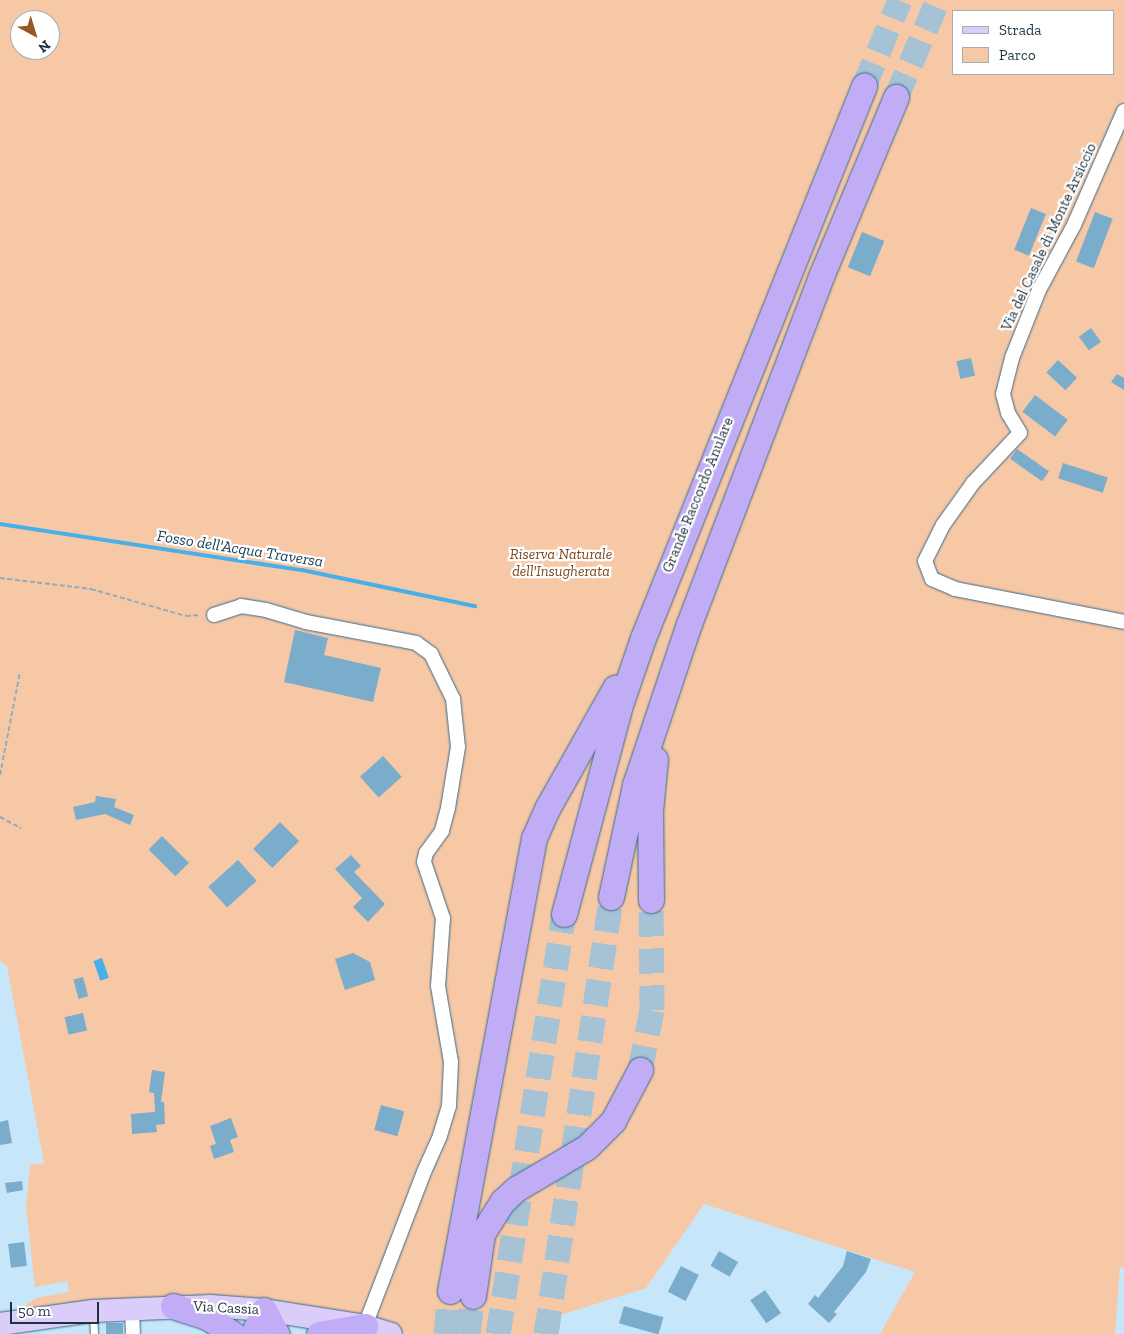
<!DOCTYPE html>
<html>
<head>
<meta charset="utf-8">
<style>
	body { margin:0 }
	#map { position:relative; width:1124px; height:1334px; overflow:hidden; background:#c8e6fa; font-family:"Zilla Slab",serif }
	div>[style] { position:absolute }
	.green>* { inset:0; background:#f7c8a6 }
	.water>* { inset:0; background:#49afe9; transform-origin:0 0 }
	.stream>* { height:4px; margin:-2px; padding:0 2px; transform-origin:2px; border-radius:2px; background:#49afe9 }
	.building>* { inset:0; background:#7aaccb; transform-origin:0 0 }
	.highway-tunnel>* { height:25px; margin-top:-12.5px; transform-origin:0; background:repeating-linear-gradient(90deg,#a6c2d5 0 25px,transparent 0 37px) }
	.path>* { height:2px; margin-top:-1px; transform-origin:0; background:repeating-linear-gradient(90deg,#91acbe 0 5px,transparent 0 7.5px) }
	.roads { filter:drop-shadow(0 0 1px #3a6a87) drop-shadow(0 0 1px #3a6a87) }
	.lane>* { height:7px; margin:-3.5px; padding:0 3.5px; transform-origin:3.5px; border-radius:3.5px; background:#fff }
	.street>* { height:14px; margin:-7px; padding:0 7px; transform-origin:7px; border-radius:7px; background:#fff }
	.primary>* { height:22px; margin:-11px; padding:0 11px; transform-origin:11px; border-radius:11px; background:#dacdfa }
	.highway>* { height:25px; margin:-12.5px; padding:0 12.5px; transform-origin:12.5px; border-radius:12.5px; background:#c1acf6 }
	span { translate:-50% -50%; white-space:nowrap; text-align:center; line-height:1.15; -webkit-text-stroke:4.5px #fff; paint-order:stroke }
	.street-label { font-size:15px; color:#1d323f }
	.park-label { font-size:15px; color:#7e481b; font-style:italic }
	.water-label { font-size:16px; color:#18425a; font-style:italic }
	.legend { position:absolute; left:952px; top:10px; width:162px; height:65px; box-sizing:border-box; background:#fff; border:1px solid #a5adb2; margin:0; padding:6px 9px; list-style:none; font-size:15px; color:#1d323f }
	.legend li { display:flex; align-items:center; gap:10px; height:25px }
	.legend b { width:25px; border:1px solid #a5adb2 }
	.north { position:absolute; left:10px; top:10px; width:50px; height:50px; box-sizing:border-box; background:#fff; border:1px solid #a5adb2; border-radius:50%; rotate:141deg; font-size:14px; font-weight:700; line-height:20px; text-align:center; color:#1d323f }
	.north::after { content:''; display:block; margin:auto; width:18px; height:22px; background:#975720; clip-path:polygon(50% 0,100% 100%,50% 72%,0 100%) }
	.scale { position:absolute; left:10px; top:1302px; width:89px; height:22px; box-sizing:border-box; border:2px solid #1d323f; border-top:0; padding-left:6px; font-size:15px; line-height:18px; white-space:nowrap; color:#1d323f; -webkit-text-stroke:4px #fff; paint-order:stroke }
</style>
</head>
<body>
<div id="map">
	<div class="green">
		<div style="clip-path:polygon(evenodd,0 0,1124px 0,1124px 1269px,1120px 1267px,1115px 1334px,880px 1334px,915px 1272px,704px 1204px,646px 1288px,548px 1319px,547px 1334px,410px 1334px,265px 1298px,19px 1310px,36px 1298px,69px 1292px,67px 1281px,35px 1287px,26px 1207px,30px 1165px,44px 1163px,7px 966px,0 961px,0 0,953px 11px,1113px 11px,1113px 74px,953px 74px,953px 11px,0 0,20px 20px,50px 20px,50px 50px,20px 50px,20px 20px)"></div>
	</div>
	<div class="water">
		<div style="left:102px;top:958px;width:21px;height:9px;rotate:71deg"></div>
	</div>
	<div class="stream">
		<div style="left:0;top:524px;width:305px;rotate:8.7deg"></div>
		<div style="left:302px;top:570px;width:177px;rotate:11.8deg"></div>
	</div>
	<div class="building">
		<div style="left:1031px;top:208px;width:16px;height:45px;rotate:22deg"></div>
		<div style="left:1095px;top:212px;width:19px;height:53px;rotate:21deg"></div>
		<div style="left:862px;top:232px;width:24px;height:38px;rotate:22deg"></div>
		<div style="left:1091px;top:328px;width:17px;height:15px;rotate:54deg"></div>
		<div style="left:971px;top:358px;width:18px;height:15px;rotate:77deg"></div>
		<div style="left:1058px;top:360px;width:26px;height:17px;rotate:43deg"></div>
		<div style="clip-path:polygon(1117px 374px,1124px 378px,1124px 390px,1111px 382px)"></div>
		<div style="left:1035px;top:395px;width:41px;height:21px;rotate:37deg"></div>
		<div style="left:1017px;top:449px;width:39px;height:12px;rotate:35deg"></div>
		<div style="left:1063px;top:463px;width:47px;height:16px;rotate:18deg"></div>
		<div style="clip-path:polygon(295px 630px,328px 638px,324px 655px,381px 668px,373px 702px,284px 682px)"></div>
		<div style="left:383px;top:756px;width:28px;height:31px;rotate:48deg"></div>
		<div style="clip-path:polygon(96px 796px,116px 799px,114px 807px,134px 815px,130px 825px,105px 814px,76px 820px,73px 807px,95px 802px)"></div>
		<div style="left:280px;top:822px;width:27px;height:38px;rotate:45deg"></div>
		<div style="left:162px;top:836px;width:38px;height:19px;rotate:45deg"></div>
		<div style="clip-path:polygon(351px 855px,361px 866px,354px 872px,385px 904px,368px 922px,353px 907px,362px 898px,335px 869px)"></div>
		<div style="left:238px;top:860px;width:28px;height:40px;rotate:48deg"></div>
		<div style="clip-path:polygon(353px 953px,370px 962px,375px 980px,345px 990px,335px 959px)"></div>
		<div style="left:83px;top:977px;width:20px;height:10px;rotate:75deg"></div>
		<div style="left:83px;top:1013px;width:18px;height:19px;rotate:77deg"></div>
		<div style="clip-path:polygon(152px 1070px,165px 1072px,161px 1102px,164px 1102px,165px 1124px,156px 1125px,157px 1132px,132px 1134px,131px 1114px,155px 1112px,154px 1093px,149px 1092px)"></div>
		<div style="left:381px;top:1105px;width:24px;height:26px;rotate:15deg"></div>
		<div style="clip-path:polygon(231px 1118px,238px 1137px,230px 1140px,234px 1152px,214px 1159px,210px 1146px,216px 1144px,210px 1126px)"></div>
		<div style="clip-path:polygon(8px 1120px,12px 1143px,0 1145px,0 1122px)"></div>
		<div style="clip-path:polygon(22px 1181px,23px 1190px,7px 1193px,5px 1183px)"></div>
		<div style="left:24px;top:1242px;width:24px;height:16px;rotate:83deg"></div>
		<div style="left:719px;top:1251px;width:22px;height:17px;rotate:30deg"></div>
		<div style="clip-path:polygon(847px 1251px,871px 1259px,866px 1272px,834px 1312px,837px 1314px,829px 1323px,808px 1304px,815px 1295px,818px 1298px,843px 1266px)"></div>
		<div style="left:681px;top:1266px;width:20px;height:29px;rotate:27deg"></div>
		<div style="left:765px;top:1290px;width:28px;height:18px;rotate:55deg"></div>
		<div style="left:624px;top:1306px;width:41px;height:18px;rotate:16deg"></div>
		<div style="left:123px;top:1323px;width:11px;height:17px;rotate:90deg"></div>
	</div>
	<div class="highway-tunnel">
		<div style="left:864px;top:86px;width:93px;rotate:-67.3deg"></div>
		<div style="left:896px;top:97px;width:106px;rotate:-66.6deg"></div>
		<div style="left:640px;top:1070px;width:61px;rotate:-78.7deg"></div>
		<div style="left:652px;top:1010px;width:110px;rotate:-90.5deg"></div>
		<div style="left:446px;top:1334px;width:43px;rotate:-84.7deg"></div>
		<div style="left:468px;top:1334px;width:38px;rotate:-83deg"></div>
		<div style="left:498px;top:1334px;width:425px;rotate:-81.1deg"></div>
		<div style="left:546px;top:1334px;width:442px;rotate:-81.5deg"></div>
	</div>
	<div class="path">
		<div style="left:0;top:578px;width:92px;rotate:6.9deg"></div>
		<div style="left:91px;top:589px;width:99px;rotate:15.9deg"></div>
		<div style="left:186px;top:616px;width:15px;rotate:-4deg"></div>
		<div style="left:0;top:775px;width:105px;rotate:-79deg"></div>
		<div style="left:0;top:817px;width:24px;rotate:28deg"></div>
	</div>
	<div class="roads">
		<div class="lane">
			<div style="left:93px;top:1314px;width:20px;rotate:87deg"></div>
		</div>
		<div class="street">
			<div style="left:1124px;top:111px;width:124px;rotate:113.7deg"></div>
			<div style="left:1074px;top:225px;width:74px;rotate:118.3deg"></div>
			<div style="left:1039px;top:290px;width:73px;rotate:111.7deg"></div>
			<div style="left:1012px;top:358px;width:37px;rotate:104deg"></div>
			<div style="left:1003px;top:394px;width:20px;rotate:75deg"></div>
			<div style="left:1008px;top:413px;width:23px;rotate:59deg"></div>
			<div style="left:1020px;top:433px;width:69px;rotate:133.2deg"></div>
			<div style="left:973px;top:483px;width:52px;rotate:125.5deg"></div>
			<div style="left:943px;top:525px;width:40px;rotate:116.6deg"></div>
			<div style="left:925px;top:561px;width:19px;rotate:69deg"></div>
			<div style="left:932px;top:579px;width:25px;rotate:23deg"></div>
			<div style="left:955px;top:589px;width:172px;rotate:11deg"></div>
			<div style="left:214px;top:615px;width:28px;rotate:-18deg"></div>
			<div style="left:241px;top:606px;width:25px;rotate:9deg"></div>
			<div style="left:266px;top:610px;width:42px;rotate:16.7deg"></div>
			<div style="left:306px;top:622px;width:112px;rotate:10.8deg"></div>
			<div style="left:416px;top:643px;width:19px;rotate:36deg"></div>
			<div style="left:431px;top:654px;width:50px;rotate:63.9deg"></div>
			<div style="left:453px;top:699px;width:48px;rotate:84.1deg"></div>
			<div style="left:458px;top:747px;width:62px;rotate:99.3deg"></div>
			<div style="left:448px;top:808px;width:24px;rotate:105deg"></div>
			<div style="left:442px;top:831px;width:27px;rotate:126deg"></div>
			<div style="left:426px;top:853px;width:9px;rotate:103deg"></div>
			<div style="left:424px;top:862px;width:59px;rotate:71.3deg"></div>
			<div style="left:443px;top:918px;width:68px;rotate:94.2deg"></div>
			<div style="left:438px;top:986px;width:77px;rotate:80.3deg"></div>
			<div style="left:451px;top:1062px;width:44px;rotate:92.6deg"></div>
			<div style="left:449px;top:1106px;width:31px;rotate:107deg"></div>
			<div style="left:440px;top:1136px;width:39px;rotate:114deg"></div>
			<div style="left:424px;top:1172px;width:165px;rotate:111deg"></div>
			<div style="left:132px;top:1308px;width:26px;rotate:88deg"></div>
		</div>
		<div class="primary">
			<div style="left:0;top:1324px;width:94px;rotate:-8deg"></div>
			<div style="left:93px;top:1311px;width:118px;rotate:-2.4deg"></div>
			<div style="left:211px;top:1306px;width:53px;rotate:4.3deg"></div>
			<div style="left:264px;top:1310px;width:102px;rotate:9deg"></div>
			<div style="left:365px;top:1326px;width:27px;rotate:17deg"></div>
		</div>
		<div class="highway">
			<div style="left:611px;top:897px;width:115px;rotate:-77.9deg"></div>
			<div style="left:635px;top:785px;width:170px;rotate:-71.5deg"></div>
			<div style="left:689px;top:624px;width:374px;rotate:-69.2deg"></div>
			<div style="left:822px;top:274px;width:192px;rotate:-67.3deg"></div>
			<div style="left:651px;top:900px;width:89px;rotate:-90.6deg"></div>
			<div style="left:650px;top:811px;width:52px;rotate:-84.5deg"></div>
			<div style="left:564px;top:914px;width:216px;rotate:-75deg"></div>
			<div style="left:620px;top:705px;width:71px;rotate:-71.1deg"></div>
			<div style="left:643px;top:638px;width:595px;rotate:-68.18deg"></div>
			<div style="left:450px;top:1291px;width:461px;rotate:-79.5deg"></div>
			<div style="left:534px;top:838px;width:34px;rotate:-66deg"></div>
			<div style="left:548px;top:807px;width:137px;rotate:-60.6deg"></div>
			<div style="left:473px;top:1296px;width:63px;rotate:-81.7deg"></div>
			<div style="left:482px;top:1234px;width:39px;rotate:-58deg"></div>
			<div style="left:503px;top:1201px;width:18px;rotate:-43deg"></div>
			<div style="left:516px;top:1189px;width:82px;rotate:-30.6deg"></div>
			<div style="left:587px;top:1147px;width:37px;rotate:-45deg"></div>
			<div style="left:613px;top:1121px;width:58px;rotate:-62.1deg"></div>
			<div style="left:173px;top:1306px;width:36px;rotate:18deg"></div>
			<div style="left:207px;top:1317px;width:31px;rotate:33deg"></div>
			<div style="left:264px;top:1310px;width:27px;rotate:62deg"></div>
			<div style="left:253px;top:1334px;width:26px;rotate:-65deg"></div>
			<div style="left:319px;top:1334px;width:47px;rotate:-9.9deg"></div>
		</div>
	</div>
	<div class="street-label">
		<span style="left:1049px;top:237px;rotate:-65deg">Via del Casale di Monte Arsiccio</span>
		<span style="left:698px;top:495px;rotate:-68deg">Grande Raccordo Anulare</span>
		<span style="left:226px;top:1308px;rotate:3deg">Via Cassia</span>
	</div>
	<div class="park-label">
		<span style="left:561px;top:563px">Riserva Naturale<br>dell'Insugherata</span>
	</div>
	<div class="water-label">
		<span style="left:240px;top:549px;rotate:9deg">Fosso dell'Acqua Traversa</span>
	</div>
	<ul class="legend">
	<li><b style="height:6px;background:#dacdfa"></b>Strada</li>
	<li><b style="height:14px;background:#f7c8a6"></b>Parco</li>
	</ul>
	<div class="north">N</div>
	<div class="scale">50 m</div>
</div>
</body>
</html>
